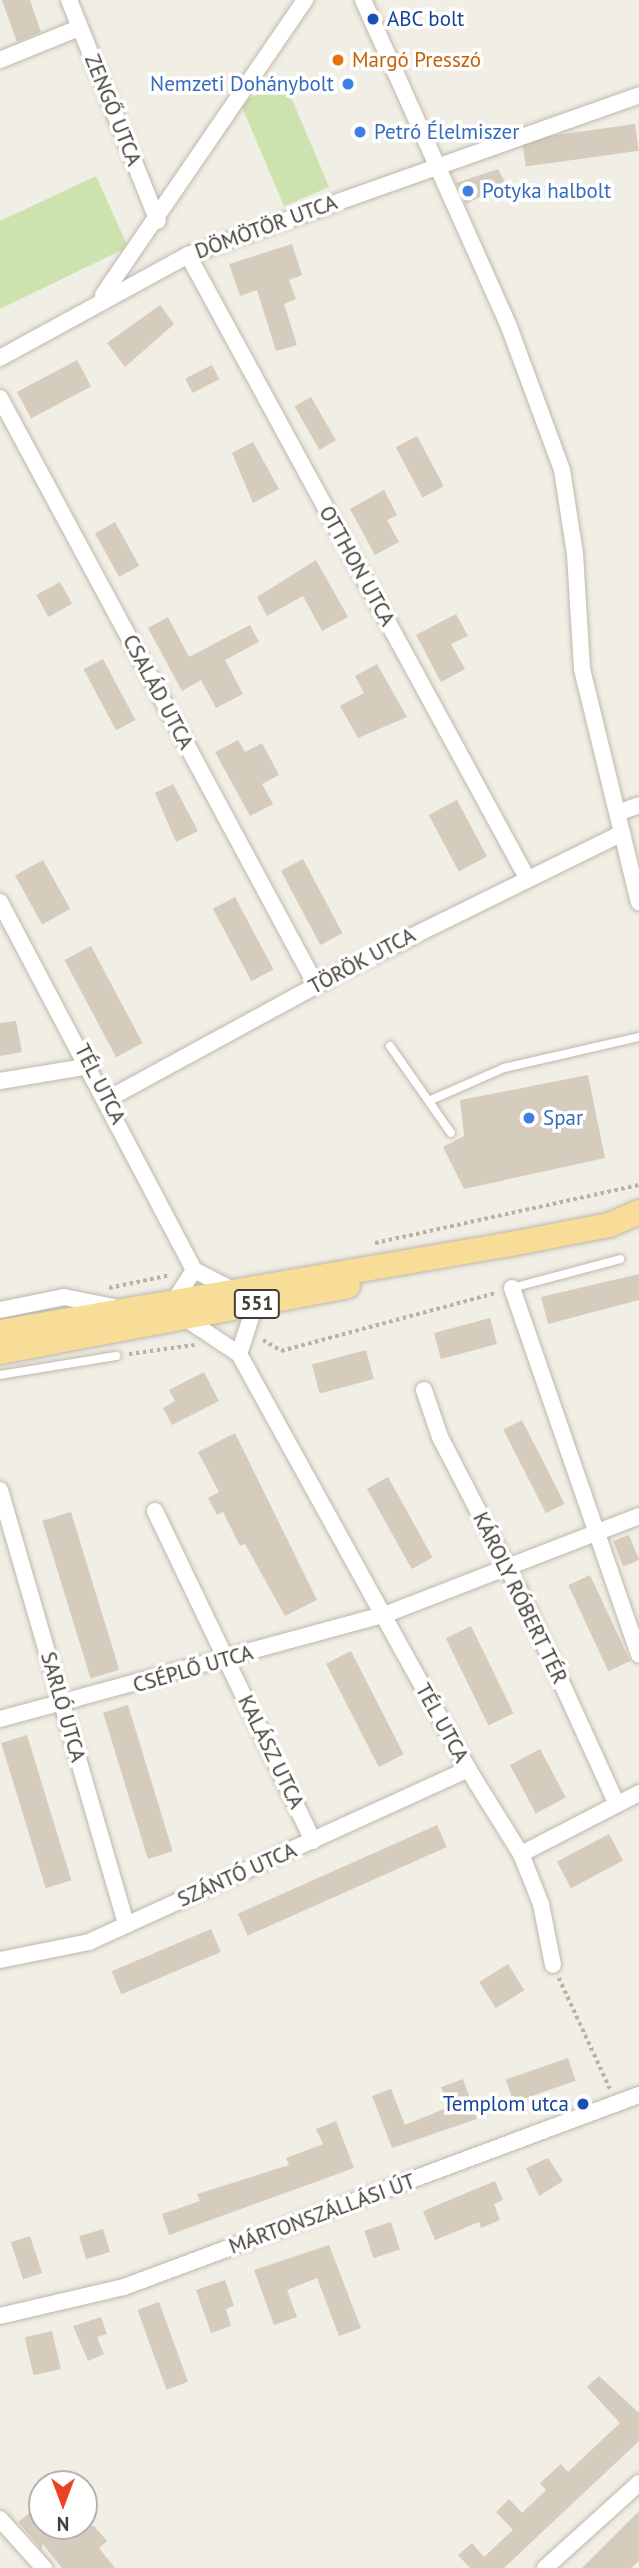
<!DOCTYPE html>
<html>
<head>
<meta charset="utf-8">
<style>
	body { margin:0 }
	#map { position:relative; width:639px; height:2568px; overflow:hidden; background:#f1eee5; font-family:"PT Sans",sans-serif }
	div>[style] { position:absolute }
	.green>* { inset:0; background:#cce3b0; transform-origin:0 0 }
	.building>* { inset:0; background:#d5ccbe; transform-origin:0 0 }
	.path>* { height:3.5px; margin-top:-1.75px; transform-origin:0; background:repeating-linear-gradient(90deg,#bdb19b 0 3.5px,transparent 0 7px) }
	.roads { filter:drop-shadow(0 0 2px #bfb8ab) drop-shadow(0 0 2px #bfb8ab) }
	.service>* { height:8px; margin:-4px; padding:0 4px; transform-origin:4px; border-radius:4px; background:#fff }
	.minor>* { height:16px; margin:-8px; padding:0 8px; transform-origin:8px; border-radius:8px; background:#fff }
	.primary>* { height:24px; margin:-12px; padding:0 12px; transform-origin:12px; border-radius:12px; background:#f7dd98 }
	.dots>* { width:19px; height:19px; translate:-50% -50%; box-sizing:border-box; border:4px solid #fff; border-radius:50% }
	span { translate:-50% -50%; white-space:nowrap; text-align:center; line-height:1.15; -webkit-text-stroke:7px #fff; paint-order:stroke }
	.shield-label span { padding:2px 5px; background:#fff; border:2px solid; border-radius:5px; -webkit-text-stroke-width:0 }
	.shield-label { font-size:19px; color:#433e35; font-weight:700 }
	.transit-label { font-size:21px; color:#164399 }
	.left { translate:0 -50%; text-align:left }
	.right { translate:-100% -50%; text-align:right }
	.food-label { font-size:21px; color:#c56008 }
	.shop-label { font-size:21px; color:#366cbe }
	.street-label { font-size:21px; color:#433e35 }
	.north { position:absolute; left:28px; top:2470px; width:70px; height:70px; box-sizing:border-box; background:#fff; border:2px solid #b4b2ae; border-radius:50%; rotate:180deg; font-size:19px; font-weight:700; line-height:28px; text-align:center; color:#433e35 }
	.north::after { content:''; display:block; margin:auto; width:24px; height:32px; background:#eb4322; clip-path:polygon(50% 0,100% 100%,50% 72%,0 100%) }
</style>
</head>
<body>
<div id="map">
	<div class="green">
		<div style="left:285px;top:83px;width:113px;height:49px;rotate:67deg"></div>
		<div style="clip-path:polygon(96px 176px,128px 247px,0 309px,0 221px)"></div>
	</div>
	<div class="building">
		<div style="clip-path:polygon(2px 0,30px 0,41px 32px,17px 42px)"></div>
		<div style="left:635px;top:124px;width:27px;height:114px;rotate:82deg"></div>
		<div style="clip-path:polygon(498px 169px,506px 184px,466px 204px,456px 183px)"></div>
		<div style="clip-path:polygon(292px 244px,302px 275px,289px 280px,296px 299px,284px 304px,297px 345px,276px 351px,257px 290px,240px 296px,229px 264px)"></div>
		<div style="clip-path:polygon(160px 305px,174px 324px,125px 367px,107px 343px)"></div>
		<div style="left:77px;top:360px;width:30px;height:68px;rotate:62deg"></div>
		<div style="left:212px;top:365px;width:16px;height:30px;rotate:63deg"></div>
		<div style="left:311px;top:397px;width:50px;height:19px;rotate:60deg"></div>
		<div style="left:417px;top:436px;width:57px;height:24px;rotate:62deg"></div>
		<div style="clip-path:polygon(253px 442px,279px 489px,253px 503px,232px 453px)"></div>
		<div style="clip-path:polygon(384px 490px,397px 515px,387px 520px,399px 542px,375px 555px,350px 509px)"></div>
		<div style="left:115px;top:522px;width:50px;height:23px;rotate:61deg"></div>
		<div style="clip-path:polygon(316px 560px,348px 617px,322px 631px,303px 596px,267px 616px,257px 597px)"></div>
		<div style="left:60px;top:582px;width:25px;height:27px;rotate:61deg"></div>
		<div style="clip-path:polygon(456px 614px,468px 636px,451px 644px,465px 669px,441px 682px,416px 635px)"></div>
		<div style="clip-path:polygon(168px 617px,189px 657px,250px 625px,259px 642px,225px 660px,243px 694px,216px 708px,201px 680px,182px 691px,148px 628px)"></div>
		<div style="left:103px;top:659px;width:69px;height:22px;rotate:62deg"></div>
		<div style="clip-path:polygon(377px 664px,407px 717px,358px 738px,340px 706px,364px 693px,355px 676px)"></div>
		<div style="clip-path:polygon(238px 740px,245px 752px,262px 743px,279px 775px,262px 784px,273px 804px,250px 816px,215px 752px)"></div>
		<div style="clip-path:polygon(173px 784px,198px 831px,176px 842px,155px 793px)"></div>
		<div style="left:457px;top:800px;width:64px;height:32px;rotate:62deg"></div>
		<div style="left:303px;top:859px;width:84px;height:25px;rotate:62deg"></div>
		<div style="left:43px;top:860px;width:56px;height:32px;rotate:61deg"></div>
		<div style="left:235px;top:897px;width:82px;height:25px;rotate:62deg"></div>
		<div style="left:91px;top:946px;width:110px;height:30px;rotate:62deg"></div>
		<div style="clip-path:polygon(16px 1021px,22px 1052px,0 1056px,0 1023px)"></div>
		<div style="clip-path:polygon(588px 1075px,605px 1158px,464px 1189px,443px 1147px,464px 1136px,460px 1100px)"></div>
		<div style="clip-path:polygon(639px 1274px,639px 1300px,548px 1324px,541px 1297px)"></div>
		<div style="left:490px;top:1318px;width:27px;height:58px;rotate:75deg"></div>
		<div style="left:366px;top:1350px;width:30px;height:56px;rotate:75deg"></div>
		<div style="clip-path:polygon(204px 1372px,219px 1401px,172px 1425px,163px 1408px,175px 1401px,169px 1390px)"></div>
		<div style="left:522px;top:1420px;width:94px;height:21px;rotate:63deg"></div>
		<div style="clip-path:polygon(235px 1433px,317px 1600px,285px 1616px,245px 1544px,240px 1546px,223px 1512px,217px 1515px,208px 1498px,219px 1492px,198px 1452px)"></div>
		<div style="left:388px;top:1477px;width:92px;height:24px;rotate:61deg"></div>
		<div style="left:71px;top:1512px;width:165px;height:30px;rotate:73deg"></div>
		<div style="left:629px;top:1535px;width:27px;height:17px;rotate:68deg"></div>
		<div style="left:590px;top:1575px;width:95px;height:24px;rotate:65deg"></div>
		<div style="left:471px;top:1626px;width:97px;height:28px;rotate:64deg"></div>
		<div style="left:351px;top:1651px;width:116px;height:28px;rotate:63deg"></div>
		<div style="left:128px;top:1705px;width:153px;height:26px;rotate:73deg"></div>
		<div style="left:27px;top:1735px;width:152px;height:27px;rotate:73deg"></div>
		<div style="left:540px;top:1749px;width:55px;height:34px;rotate:62deg"></div>
		<div style="left:437px;top:1825px;width:24px;height:218px;rotate:66deg"></div>
		<div style="left:609px;top:1834px;width:30px;height:59px;rotate:62deg"></div>
		<div style="left:211px;top:1929px;width:25px;height:108px;rotate:67deg"></div>
		<div style="left:508px;top:1964px;width:31px;height:34px;rotate:58deg"></div>
		<div style="left:568px;top:2058px;width:24px;height:66px;rotate:71deg"></div>
		<div style="clip-path:polygon(463px 2079px,477px 2119px,392px 2148px,372px 2096px,391px 2089px,405px 2125px,449px 2107px,441px 2087px)"></div>
		<div style="clip-path:polygon(336px 2121px,354px 2168px,169px 2235px,162px 2214px,200px 2201px,197px 2194px,289px 2165px,286px 2158px,323px 2144px,316px 2129px)"></div>
		<div style="clip-path:polygon(548px 2158px,563px 2181px,539px 2196px,526px 2168px)"></div>
		<div style="clip-path:polygon(495px 2181px,503px 2200px,494px 2204px,500px 2220px,481px 2228px,479px 2222px,435px 2240px,423px 2211px)"></div>
		<div style="left:391px;top:2222px;width:29px;height:28px;rotate:72deg"></div>
		<div style="left:103px;top:2229px;width:24px;height:25px;rotate:73deg"></div>
		<div style="left:30px;top:2236px;width:39px;height:20px;rotate:72deg"></div>
		<div style="clip-path:polygon(329px 2245px,361px 2328px,339px 2336px,317px 2278px,287px 2290px,297px 2317px,274px 2325px,254px 2270px)"></div>
		<div style="clip-path:polygon(225px 2280px,234px 2306px,226px 2309px,231px 2326px,211px 2333px,196px 2290px)"></div>
		<div style="left:159px;top:2302px;width:85px;height:23px;rotate:70deg"></div>
		<div style="clip-path:polygon(101px 2317px,107px 2334px,97px 2337px,104px 2354px,88px 2361px,73px 2326px)"></div>
		<div style="left:52px;top:2331px;width:39px;height:28px;rotate:77deg"></div>
		<div style="clip-path:polygon(599px 2376px,639px 2413px,639px 2441px,504px 2568px,470px 2568px,458px 2555px,472px 2543px,484px 2557px,513px 2530px,496px 2512px,509px 2499px,522px 2513px,546px 2490px,540px 2483px,561px 2464px,568px 2472px,620px 2423px,587px 2387px)"></div>
		<div style="clip-path:polygon(42px 2503px,42px 2526px,94px 2526px,107px 2541px,99px 2548px,115px 2568px,62px 2568px,42px 2543px,42px 2550px,18px 2522px)"></div>
		<div style="clip-path:polygon(639px 2511px,639px 2561px,631px 2568px,582px 2568px)"></div>
	</div>
	<div class="path">
		<div style="left:375px;top:1243px;width:270px;rotate:-12.4deg"></div>
		<div style="left:109px;top:1288px;width:62px;rotate:-12deg"></div>
		<div style="left:263px;top:1340px;width:21px;rotate:31deg"></div>
		<div style="left:281px;top:1351px;width:223px;rotate:-15.1deg"></div>
		<div style="left:129px;top:1354px;width:66px;rotate:-7.9deg"></div>
		<div style="left:559px;top:1978px;width:122px;rotate:65.3deg"></div>
	</div>
	<div class="roads">
		<div class="service">
			<div style="left:390px;top:1046px;width:106px;rotate:55deg"></div>
			<div style="left:431px;top:1100px;width:80px;rotate:-23.7deg"></div>
			<div style="left:504px;top:1068px;width:139px;rotate:-12.9deg"></div>
			<div style="left:512px;top:1288px;width:112px;rotate:-15deg"></div>
			<div style="left:0;top:1375px;width:118px;rotate:-9.3deg"></div>
		</div>
		<div class="minor">
			<div style="left:69px;top:0;width:238px;rotate:68.1deg"></div>
			<div style="left:363px;top:0;width:355px;rotate:65.9deg"></div>
			<div style="left:508px;top:324px;width:156px;rotate:69.7deg"></div>
			<div style="left:562px;top:470px;width:85px;rotate:81.2deg"></div>
			<div style="left:575px;top:554px;width:115px;rotate:86.5deg"></div>
			<div style="left:582px;top:669px;width:240px;rotate:76.3deg"></div>
			<div style="left:0;top:60px;width:85px;rotate:-22.1deg"></div>
			<div style="left:188px;top:255px;width:707px;rotate:61.44deg"></div>
			<div style="left:103px;top:295px;width:358px;rotate:-55.6deg"></div>
			<div style="left:0;top:358px;width:214px;rotate:-28.7deg"></div>
			<div style="left:188px;top:255px;width:479px;rotate:-19.5deg"></div>
			<div style="left:0;top:398px;width:667px;rotate:61.71deg"></div>
			<div style="left:620px;top:812px;width:20px;rotate:-20deg"></div>
			<div style="left:0;top:902px;width:416px;rotate:62.2deg"></div>
			<div style="left:194px;top:1270px;width:44px;rotate:27.1deg"></div>
			<div style="left:0;top:1081px;width:92px;rotate:-9.4deg"></div>
			<div style="left:108px;top:1099px;width:280px;rotate:-28.6deg"></div>
			<div style="left:354px;top:965px;width:299px;rotate:-26.2deg"></div>
			<div style="left:512px;top:1288px;width:388px;rotate:70.9deg"></div>
			<div style="left:174px;top:1301px;width:37px;rotate:-57deg"></div>
			<div style="left:0;top:1310px;width:65px;rotate:-11.5deg"></div>
			<div style="left:64px;top:1297px;width:51px;rotate:11.3deg"></div>
			<div style="left:185px;top:1318px;width:65px;rotate:33.7deg"></div>
			<div style="left:239px;top:1354px;width:474px;rotate:61.1deg"></div>
			<div style="left:468px;top:1769px;width:100px;rotate:58.1deg"></div>
			<div style="left:521px;top:1854px;width:54px;rotate:68.2deg"></div>
			<div style="left:541px;top:1904px;width:62px;rotate:78.9deg"></div>
			<div style="left:239px;top:1354px;width:52px;rotate:-71.9deg"></div>
			<div style="left:424px;top:1390px;width:50px;rotate:71.2deg"></div>
			<div style="left:440px;top:1437px;width:179px;rotate:62.7deg"></div>
			<div style="left:522px;top:1596px;width:229px;rotate:65.5deg"></div>
			<div style="left:0;top:1490px;width:453px;rotate:73.8deg"></div>
			<div style="left:155px;top:1511px;width:366px;rotate:64.4deg"></div>
			<div style="left:0;top:1719px;width:398px;rotate:-15.2deg"></div>
			<div style="left:384px;top:1615px;width:274px;rotate:-21.2deg"></div>
			<div style="left:521px;top:1854px;width:133px;rotate:-27.3deg"></div>
			<div style="left:0;top:1960px;width:91px;rotate:-11.4deg"></div>
			<div style="left:89px;top:1942px;width:417px;rotate:-24.5deg"></div>
			<div style="left:0;top:2316px;width:127px;rotate:-13.2deg"></div>
			<div style="left:124px;top:2287px;width:550px;rotate:-20.45deg"></div>
			<div style="left:0;top:2519px;width:66px;rotate:48.1deg"></div>
			<div style="left:545px;top:2568px;width:127px;rotate:-42.1deg"></div>
		</div>
		<div class="primary">
			<div style="left:0;top:1332px;width:519px;rotate:-9.77deg"></div>
			<div style="left:511px;top:1244px;width:100px;rotate:-11deg"></div>
			<div style="left:609px;top:1225px;width:33px;rotate:-23deg"></div>
			<div style="left:0;top:1352px;width:354px;rotate:-10.7deg"></div>
		</div>
	</div>
	<div class="dots">
		<div style="left:373px;top:19px;background:#1a4fb4"></div>
		<div style="left:338px;top:60px;background:#e8710a"></div>
		<div style="left:348px;top:84px;background:#3f7fe0"></div>
		<div style="left:360px;top:132px;background:#3f7fe0"></div>
		<div style="left:468px;top:191px;background:#3f7fe0"></div>
		<div style="left:529px;top:1118px;background:#3f7fe0"></div>
		<div style="left:583px;top:2104px;background:#1a4fb4"></div>
	</div>
	<div class="shield-label">
		<span style="left:257px;top:1304px">551</span>
	</div>
	<div class="transit-label">
		<span class="left" style="left:387px;top:19px">ABC bolt</span>
		<span class="right" style="left:569px;top:2104px">Templom utca</span>
	</div>
	<div class="food-label">
		<span class="left" style="left:352px;top:60px">Margó Presszó</span>
	</div>
	<div class="shop-label">
		<span class="right" style="left:334px;top:84px">Nemzeti Dohánybolt</span>
		<span class="left" style="left:374px;top:132px">Petró Élelmiszer</span>
		<span class="left" style="left:482px;top:191px">Potyka halbolt</span>
		<span class="left" style="left:543px;top:1118px">Spar</span>
	</div>
	<div class="street-label">
		<span style="left:113px;top:110px;rotate:68deg">ZENGŐ UTCA</span>
		<span style="left:266px;top:227px;rotate:-20deg">DÖMÖTÖR UTCA</span>
		<span style="left:357px;top:566px;rotate:61deg">OTTHON UTCA</span>
		<span style="left:158px;top:692px;rotate:62deg">CSALÁD UTCA</span>
		<span style="left:362px;top:961px;rotate:-28deg">TÖRÖK UTCA</span>
		<span style="left:100px;top:1084px;rotate:63deg">TÉL UTCA</span>
		<span style="left:520px;top:1598px;rotate:64deg">KÁROLY RÓBERT TÉR</span>
		<span style="left:193px;top:1669px;rotate:-16deg">CSÉPLŐ UTCA</span>
		<span style="left:63px;top:1707px;rotate:74deg">SARLÓ UTCA</span>
		<span style="left:442px;top:1723px;rotate:61deg">TÉL UTCA</span>
		<span style="left:271px;top:1752px;rotate:64deg">KALÁSZ UTCA</span>
		<span style="left:237px;top:1875px;rotate:-24deg">SZÁNTÓ UTCA</span>
		<span style="left:322px;top:2214px;rotate:-20deg">MÁRTONSZÁLLÁSI ÚT</span>
	</div>
	<div class="north">N</div>
</div>
</body>
</html>
